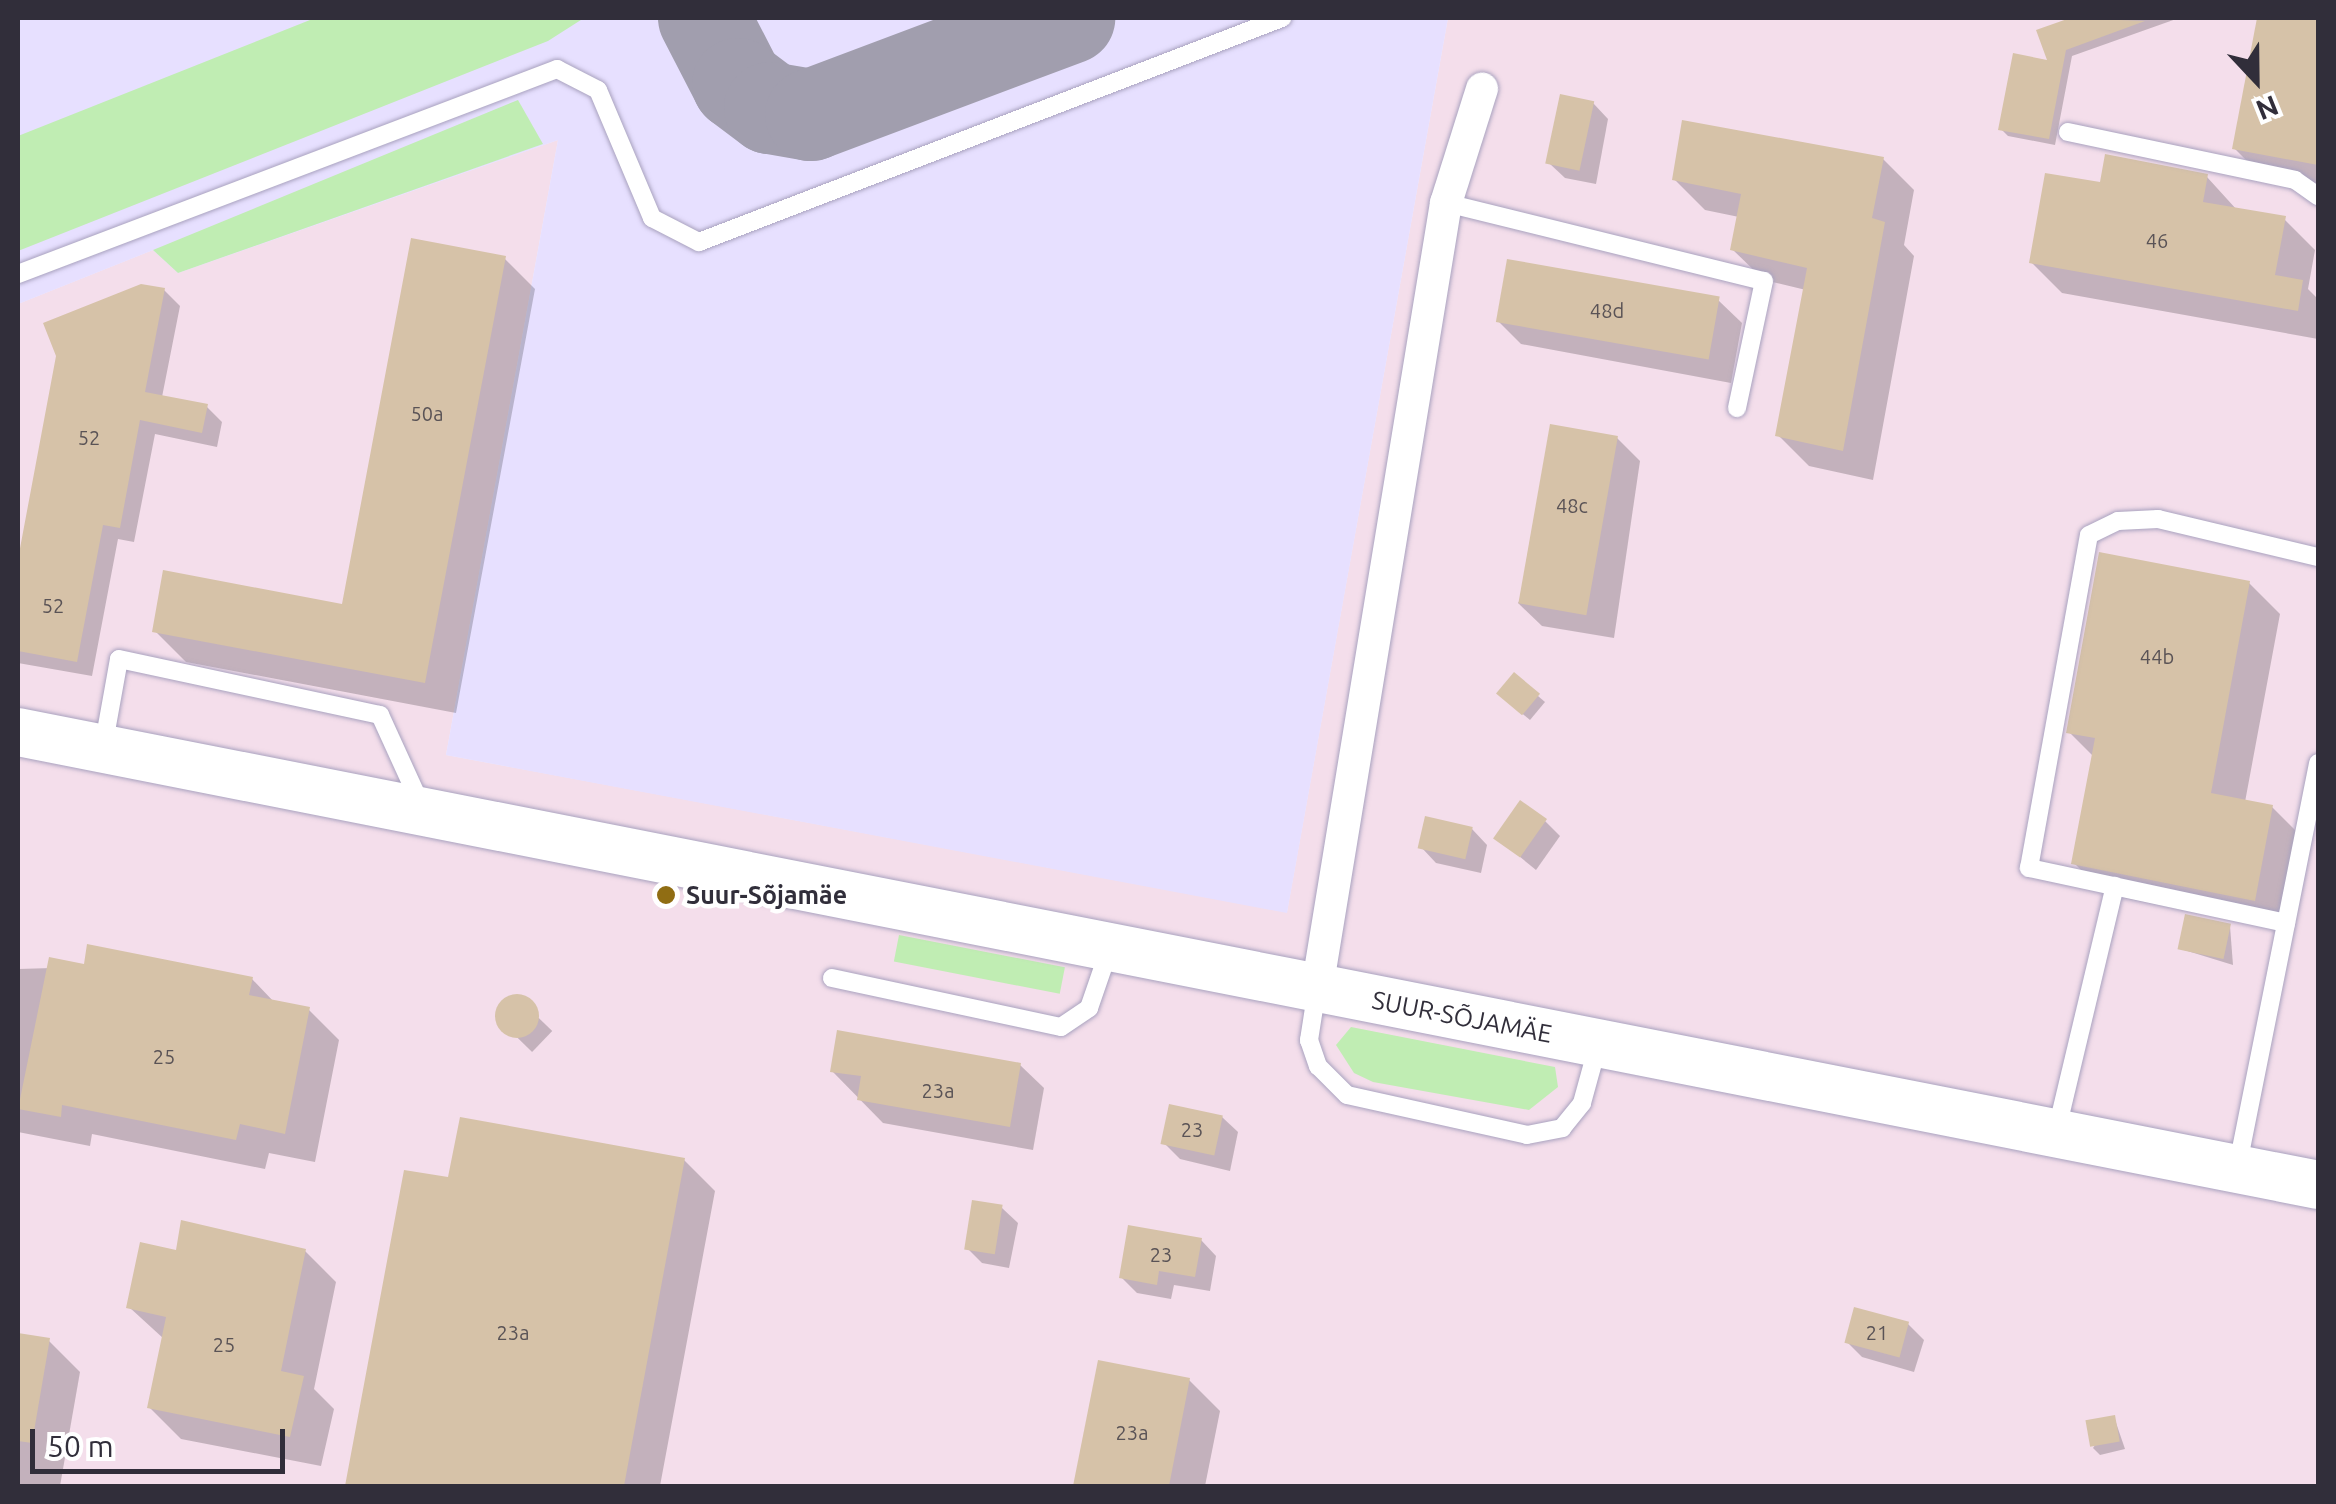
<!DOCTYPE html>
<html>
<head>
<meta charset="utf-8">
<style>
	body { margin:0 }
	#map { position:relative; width:2336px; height:1504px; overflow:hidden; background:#f0ecff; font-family:Ubuntu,sans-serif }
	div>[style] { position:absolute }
	.industrial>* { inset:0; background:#f4deeb }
	.built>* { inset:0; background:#e7e0ff }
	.green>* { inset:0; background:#c0edb3; transform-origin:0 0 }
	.shadow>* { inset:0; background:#0003; transform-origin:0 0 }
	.taxiway>* { height:92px; margin:-46px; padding:0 46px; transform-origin:46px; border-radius:46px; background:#a19eae }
	.building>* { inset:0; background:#d6c2a8; transform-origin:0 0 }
	.round { border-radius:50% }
	.roads { filter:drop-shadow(0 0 2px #a9a2bf) drop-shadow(0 0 2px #a9a2bf) }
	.service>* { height:18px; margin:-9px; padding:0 9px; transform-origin:9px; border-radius:9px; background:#fff }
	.minor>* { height:32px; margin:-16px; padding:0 16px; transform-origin:16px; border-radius:16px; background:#fff }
	.secondary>* { height:48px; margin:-24px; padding:0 24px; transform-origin:24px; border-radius:24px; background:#fff }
	.dots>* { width:28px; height:28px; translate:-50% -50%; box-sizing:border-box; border:5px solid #fff; border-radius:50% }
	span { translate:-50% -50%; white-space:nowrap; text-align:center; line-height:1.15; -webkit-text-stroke:9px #fff; paint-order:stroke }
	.number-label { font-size:20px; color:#5a5356 }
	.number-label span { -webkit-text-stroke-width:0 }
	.poi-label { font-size:25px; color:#312e3a; font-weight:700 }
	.left { translate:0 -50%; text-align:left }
	.street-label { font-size:25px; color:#312e3a }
	.frame { position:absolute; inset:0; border:20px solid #312e3a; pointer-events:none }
	.north { position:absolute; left:2206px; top:30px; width:100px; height:100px; -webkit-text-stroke:8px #fff; paint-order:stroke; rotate:158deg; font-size:28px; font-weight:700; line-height:40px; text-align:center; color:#312e3a }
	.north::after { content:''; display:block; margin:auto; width:35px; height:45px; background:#312e3a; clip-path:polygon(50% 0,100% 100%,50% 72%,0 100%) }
	.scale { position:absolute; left:30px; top:1429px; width:255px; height:45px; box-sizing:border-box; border:5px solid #312e3a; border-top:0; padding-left:12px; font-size:30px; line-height:35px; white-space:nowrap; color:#312e3a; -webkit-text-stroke:8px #fff; paint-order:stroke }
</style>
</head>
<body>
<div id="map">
	<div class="industrial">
		<div style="clip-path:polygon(1448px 18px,2318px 18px,2318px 1486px,18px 1486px,18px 304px,153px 250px,178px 273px,558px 140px,446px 755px,1287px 912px)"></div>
	</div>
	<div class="built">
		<div style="clip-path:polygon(18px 18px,1448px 18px,1287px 913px,446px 755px,558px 140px,178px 273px,153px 250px,18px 304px)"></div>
	</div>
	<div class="green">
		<div style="clip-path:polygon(315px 18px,584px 18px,548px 41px,18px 251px,18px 136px)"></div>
		<div style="clip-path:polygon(518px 100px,543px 144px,178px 273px,153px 250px)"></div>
		<div style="left:899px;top:935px;width:169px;height:27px;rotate:11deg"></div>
		<div style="clip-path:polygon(1351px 1027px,1555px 1067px,1558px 1087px,1529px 1110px,1373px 1082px,1354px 1073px,1336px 1045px)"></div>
	</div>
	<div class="shadow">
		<div style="clip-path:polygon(2077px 18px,2179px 18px,2072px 56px,2055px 145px,2008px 136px,2001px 129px,2051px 63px,2040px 31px)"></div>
		<div style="clip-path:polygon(2259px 18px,2318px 18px,2318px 189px,2265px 179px,2234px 148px)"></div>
		<div style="clip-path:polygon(1593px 103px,1608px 119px,1596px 184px,1565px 178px,1549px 163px)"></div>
		<div style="clip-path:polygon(1883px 159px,1914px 190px,1904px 245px,1914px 256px,1873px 480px,1809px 466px,1778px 435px,1806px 290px,1764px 280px,1732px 249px,1739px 217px,1705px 210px,1674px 179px)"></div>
		<div style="clip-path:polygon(2207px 177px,2237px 210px,2284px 219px,2315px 250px,2308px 289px,2318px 299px,2318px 339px,2062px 293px,2031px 262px,2102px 185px)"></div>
		<div style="clip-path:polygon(504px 258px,535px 289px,456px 713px,186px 662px,155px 631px,344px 607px)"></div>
		<div style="clip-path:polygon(164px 290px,180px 306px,162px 397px,207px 407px,222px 422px,217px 447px,155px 434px,134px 542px,118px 539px,92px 676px,18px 663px,18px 572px,59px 356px)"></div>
		<div style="clip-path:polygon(1718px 300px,1742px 323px,1731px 383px,1521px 344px,1498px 321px)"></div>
		<div style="clip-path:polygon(1617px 438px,1640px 461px,1614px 638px,1542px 626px,1518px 603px)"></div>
		<div style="clip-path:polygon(2249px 583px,2280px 614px,2245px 802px,2272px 807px,2303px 838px,2285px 931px,2105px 894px,2074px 863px,2094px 757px,2069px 732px)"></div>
		<div style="clip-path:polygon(1538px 696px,1545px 702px,1530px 720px,1506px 700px)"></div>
		<div style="clip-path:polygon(1545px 821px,1560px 836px,1536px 870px,1497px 838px)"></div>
		<div style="clip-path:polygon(1472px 829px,1487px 845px,1481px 873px,1436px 863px,1421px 847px)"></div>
		<div style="clip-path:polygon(2230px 926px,2233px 965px,2181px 949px)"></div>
		<div style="clip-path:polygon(86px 967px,252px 979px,275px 1003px,309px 1010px,339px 1040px,315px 1162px,269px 1153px,265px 1169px,92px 1134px,90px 1146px,18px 1132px,18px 969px)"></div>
		<div style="left:517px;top:997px;width:49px;height:29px;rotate:44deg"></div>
		<div style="clip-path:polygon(1020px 1065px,1044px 1088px,1033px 1150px,883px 1123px,832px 1071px)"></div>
		<div style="clip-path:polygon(1222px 1117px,1238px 1132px,1230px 1171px,1180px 1159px,1164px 1143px)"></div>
		<div style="clip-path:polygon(684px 1160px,715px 1191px,660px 1486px,348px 1486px,406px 1172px,450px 1180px)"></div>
		<div style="clip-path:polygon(1002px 1208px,1018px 1223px,1009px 1268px,982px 1263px,967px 1248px)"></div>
		<div style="clip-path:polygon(1201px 1240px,1216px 1256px,1210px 1291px,1174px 1285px,1171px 1299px,1137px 1293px,1122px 1278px)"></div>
		<div style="clip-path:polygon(305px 1251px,336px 1282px,314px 1389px,334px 1409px,321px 1466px,181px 1439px,150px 1408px,164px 1339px,129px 1307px,178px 1253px)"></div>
		<div style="clip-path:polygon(1908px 1324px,1924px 1340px,1914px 1372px,1862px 1357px,1847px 1342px)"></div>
		<div style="clip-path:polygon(18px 1335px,49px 1341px,80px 1372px,60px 1486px,18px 1486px)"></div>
		<div style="clip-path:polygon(1100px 1363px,1189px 1380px,1220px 1411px,1205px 1486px,1076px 1486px)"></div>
		<div style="clip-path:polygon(2114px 1417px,2125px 1449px,2100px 1455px,2093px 1448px)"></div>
	</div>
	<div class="taxiway">
		<div style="left:704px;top:18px;width:74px;rotate:62.7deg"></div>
		<div style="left:738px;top:84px;width:40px;rotate:37deg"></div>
		<div style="left:770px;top:108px;width:42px;rotate:9.7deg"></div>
		<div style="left:811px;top:115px;width:276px;rotate:-20.6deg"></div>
	</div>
	<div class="building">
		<div style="clip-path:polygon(2070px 18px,2145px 21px,2066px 50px,2049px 139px,1998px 130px,2013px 53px,2047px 60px,2036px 30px)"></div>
		<div style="clip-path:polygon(2257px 18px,2318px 18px,2318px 165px,2232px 149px)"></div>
		<div style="left:1560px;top:94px;width:35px;height:71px;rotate:12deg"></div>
		<div style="clip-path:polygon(1682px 120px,1884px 157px,1872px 218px,1885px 222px,1843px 451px,1775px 436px,1807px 268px,1730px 250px,1741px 194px,1672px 180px)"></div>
		<div style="clip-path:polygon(2105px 154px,2208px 174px,2203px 202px,2286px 216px,2275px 275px,2303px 280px,2298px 311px,2029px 263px,2045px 173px,2100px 182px)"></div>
		<div style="clip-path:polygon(411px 238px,506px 256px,425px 683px,152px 632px,163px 570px,342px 604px)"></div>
		<div style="left:1507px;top:259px;width:216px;height:64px;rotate:10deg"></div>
		<div style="clip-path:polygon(141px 284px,165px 288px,145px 392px,208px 404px,202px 433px,140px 420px,120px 528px,103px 525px,77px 662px,18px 651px,18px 559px,56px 356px,43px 323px)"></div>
		<div style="left:1550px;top:424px;width:69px;height:182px;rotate:10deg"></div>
		<div style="clip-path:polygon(2099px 552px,2250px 581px,2211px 793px,2273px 805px,2255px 901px,2071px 864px,2095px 738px,2066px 733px)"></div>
		<div style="left:1514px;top:672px;width:34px;height:28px;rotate:40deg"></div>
		<div style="left:1520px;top:800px;width:33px;height:47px;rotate:35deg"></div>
		<div style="left:1425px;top:816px;width:49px;height:33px;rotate:13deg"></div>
		<div style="left:2185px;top:914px;width:47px;height:36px;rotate:12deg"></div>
		<div style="clip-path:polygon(87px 944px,253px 977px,249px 995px,310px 1007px,285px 1134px,240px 1124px,236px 1140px,62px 1105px,61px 1117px,18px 1109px,49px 957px,84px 964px)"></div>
		<div class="round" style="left:495px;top:994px;width:44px;height:44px"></div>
		<div style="clip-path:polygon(837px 1030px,1021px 1063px,1010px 1127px,857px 1100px,861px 1076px,830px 1072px)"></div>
		<div style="left:1169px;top:1104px;width:55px;height:41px;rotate:12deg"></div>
		<div style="clip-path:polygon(460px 1117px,685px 1158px,624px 1486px,345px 1486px,404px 1170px,448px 1177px)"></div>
		<div style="left:972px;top:1200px;width:31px;height:50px;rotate:9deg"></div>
		<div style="clip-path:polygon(181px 1220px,306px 1249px,281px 1371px,304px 1376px,290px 1437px,147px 1408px,166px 1317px,126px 1308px,140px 1242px,176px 1250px)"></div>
		<div style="clip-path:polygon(1128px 1225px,1202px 1238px,1195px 1277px,1159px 1271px,1157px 1285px,1119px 1278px)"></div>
		<div style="left:1854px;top:1307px;width:57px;height:37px;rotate:15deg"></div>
		<div style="clip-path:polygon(18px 1333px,50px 1338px,32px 1443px,18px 1441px)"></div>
		<div style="clip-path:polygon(1098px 1360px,1190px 1378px,1169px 1486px,1073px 1486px)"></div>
		<div style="left:2115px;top:1415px;width:27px;height:30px;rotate:80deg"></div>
	</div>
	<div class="roads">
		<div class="service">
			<div style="left:2068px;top:132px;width:232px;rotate:11.9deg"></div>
			<div style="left:2295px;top:180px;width:28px;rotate:35deg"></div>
			<div style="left:1446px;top:203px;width:327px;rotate:13.8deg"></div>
			<div style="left:1764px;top:281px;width:130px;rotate:102deg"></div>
			<div style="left:18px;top:274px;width:577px;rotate:-20.82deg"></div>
			<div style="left:557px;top:69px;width:46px;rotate:27.1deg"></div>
			<div style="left:598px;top:90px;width:139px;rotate:67.1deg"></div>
			<div style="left:652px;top:218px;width:53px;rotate:27.1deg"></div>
			<div style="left:699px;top:242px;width:625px;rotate:-21.02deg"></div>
			<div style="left:103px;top:748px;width:90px;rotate:-79.8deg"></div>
			<div style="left:119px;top:659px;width:267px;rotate:12.1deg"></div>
			<div style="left:380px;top:715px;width:101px;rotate:65.5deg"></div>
			<div style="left:2286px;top:923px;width:263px;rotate:-167.9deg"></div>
			<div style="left:2029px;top:868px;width:338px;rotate:-79.8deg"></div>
			<div style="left:2089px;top:535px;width:32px;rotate:-26deg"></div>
			<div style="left:2118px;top:521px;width:40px;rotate:-2.9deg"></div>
			<div style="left:2158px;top:519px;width:164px;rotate:13.4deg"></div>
			<div style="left:832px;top:978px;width:234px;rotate:12.1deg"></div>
			<div style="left:1061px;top:1027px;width:34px;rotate:-34deg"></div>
			<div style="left:1089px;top:1008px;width:61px;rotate:-71deg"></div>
			<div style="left:1317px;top:989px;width:52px;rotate:98.9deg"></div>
			<div style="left:1309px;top:1040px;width:28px;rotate:71deg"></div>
			<div style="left:1318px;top:1066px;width:41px;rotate:45deg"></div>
			<div style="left:1347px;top:1095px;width:184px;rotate:12.5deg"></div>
			<div style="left:1527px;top:1135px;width:36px;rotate:-11deg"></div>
			<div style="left:1562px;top:1128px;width:32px;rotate:-51deg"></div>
			<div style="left:1582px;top:1103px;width:60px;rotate:-74.6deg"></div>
			<div style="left:2056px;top:1133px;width:254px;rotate:-76.6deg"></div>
			<div style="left:2237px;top:1169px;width:414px;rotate:-78.7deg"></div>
		</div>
		<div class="minor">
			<div style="left:1317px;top:989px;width:797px;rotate:-80.68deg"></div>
			<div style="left:1446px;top:203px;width:120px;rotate:-72.5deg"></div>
		</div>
		<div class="secondary">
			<div style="left:18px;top:732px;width:2344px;rotate:11.14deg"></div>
		</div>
	</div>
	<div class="dots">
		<div style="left:666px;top:895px;background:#906d13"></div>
	</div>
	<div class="number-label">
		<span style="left:2157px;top:240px">46</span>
		<span style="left:1607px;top:310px">48d</span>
		<span style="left:427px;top:413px">50a</span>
		<span style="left:89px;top:437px">52</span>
		<span style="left:1572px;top:505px">48c</span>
		<span style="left:53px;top:605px">52</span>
		<span style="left:2157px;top:656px">44b</span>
		<span style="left:164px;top:1056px">25</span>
		<span style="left:938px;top:1090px">23a</span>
		<span style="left:1192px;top:1129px">23</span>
		<span style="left:1161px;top:1254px">23</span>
		<span style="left:513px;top:1332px">23a</span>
		<span style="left:1877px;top:1332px">21</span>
		<span style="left:224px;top:1344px">25</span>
		<span style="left:1132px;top:1432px">23a</span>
	</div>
	<div class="poi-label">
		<span class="left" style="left:686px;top:895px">Suur-Sõjamäe</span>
	</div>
	<div class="street-label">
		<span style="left:1462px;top:1017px;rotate:11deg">SUUR-SÕJAMÄE</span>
	</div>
	<div class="frame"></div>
	<div class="north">N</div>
	<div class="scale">50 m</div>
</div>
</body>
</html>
